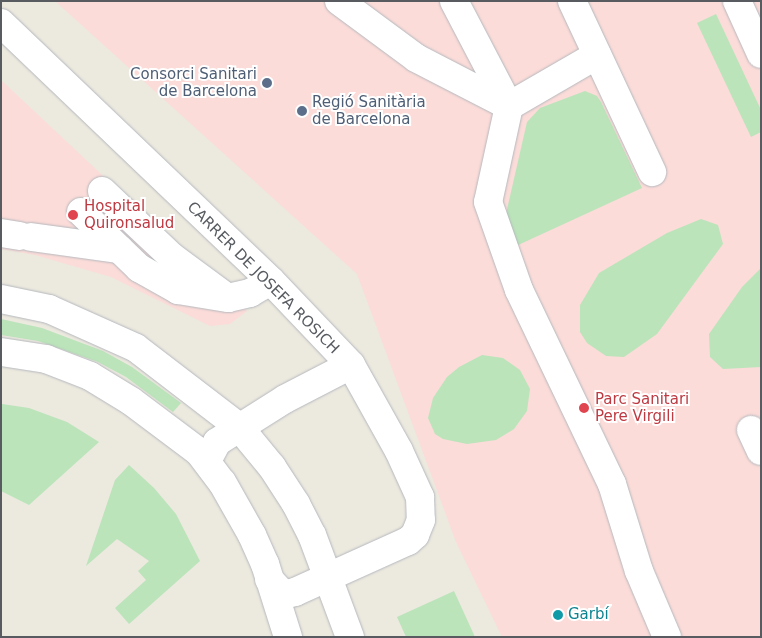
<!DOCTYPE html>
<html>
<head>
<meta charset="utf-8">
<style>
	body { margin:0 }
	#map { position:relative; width:762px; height:638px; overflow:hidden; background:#ece9df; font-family:"DejaVu Sans",sans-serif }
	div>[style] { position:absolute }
	.medical>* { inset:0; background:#fbdcd9 }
	.green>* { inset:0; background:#bbe4ba }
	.roads { filter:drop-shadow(0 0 1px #b5b8bd) drop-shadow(0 0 1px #b5b8bd) }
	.minor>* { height:28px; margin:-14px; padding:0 14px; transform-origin:14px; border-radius:14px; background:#fff }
	.dots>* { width:14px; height:14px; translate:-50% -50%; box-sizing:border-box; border:2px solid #fff; border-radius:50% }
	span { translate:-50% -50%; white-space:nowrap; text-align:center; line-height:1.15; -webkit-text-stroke:4px #fff; paint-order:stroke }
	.service-label { font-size:15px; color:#4e5e75 }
	.right { translate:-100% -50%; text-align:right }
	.left { translate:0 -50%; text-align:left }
	.health-label { font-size:15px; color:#be3a42 }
	.street-label { font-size:15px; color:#585c61 }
	.culture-label { font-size:15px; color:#0d838f }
	.frame { position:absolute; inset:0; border:2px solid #585c61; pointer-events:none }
</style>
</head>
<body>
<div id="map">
	<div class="medical">
		<div style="clip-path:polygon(55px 1px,761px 1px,761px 637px,502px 637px,456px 542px,357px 274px)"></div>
		<div style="clip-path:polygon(1px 80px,247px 311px,230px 324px,210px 326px,111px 277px,35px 255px,1px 249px)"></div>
	</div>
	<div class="green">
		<div style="clip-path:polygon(716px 14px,761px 110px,761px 132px,751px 137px,697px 23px)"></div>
		<div style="clip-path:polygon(585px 91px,597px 96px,601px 102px,642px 188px,516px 246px,505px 218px,527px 122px,540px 108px)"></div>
		<div style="clip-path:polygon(701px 219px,718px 225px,723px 244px,657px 334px,624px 357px,606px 356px,587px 343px,580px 332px,580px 305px,599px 273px,667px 233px)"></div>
		<div style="clip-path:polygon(761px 268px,761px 367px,723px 369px,710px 357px,709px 334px,742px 287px)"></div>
		<div style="clip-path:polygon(1px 319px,42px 328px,103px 351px,132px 367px,181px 403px,173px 412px,126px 377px,98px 362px,38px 341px,1px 335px)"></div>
		<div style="clip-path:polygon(482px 355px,503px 358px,520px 370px,530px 389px,527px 411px,514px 429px,496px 440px,467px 444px,443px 439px,435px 434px,428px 418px,433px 398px,447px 377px,459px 367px)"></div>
		<div style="clip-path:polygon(2px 404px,29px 408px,67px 422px,99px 442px,29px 505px,1px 491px)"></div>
		<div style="clip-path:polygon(129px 465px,154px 488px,176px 514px,200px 561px,129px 624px,115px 608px,146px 580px,138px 571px,149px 561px,117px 539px,86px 566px,115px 480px)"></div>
		<div style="clip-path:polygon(454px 591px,475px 637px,406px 637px,397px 617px)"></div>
	</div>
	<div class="roads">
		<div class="minor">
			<div style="left:339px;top:1px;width:96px;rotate:36.5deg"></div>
			<div style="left:416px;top:58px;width:105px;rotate:27.3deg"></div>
			<div style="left:454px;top:1px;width:119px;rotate:62.4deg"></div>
			<div style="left:572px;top:1px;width:189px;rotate:64.9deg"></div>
			<div style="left:737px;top:1px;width:58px;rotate:65.6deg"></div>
			<div style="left:1px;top:23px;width:373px;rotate:43.7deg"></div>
			<div style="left:271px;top:281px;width:116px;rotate:46.4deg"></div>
			<div style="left:351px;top:365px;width:98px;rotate:60.8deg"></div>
			<div style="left:399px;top:451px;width:51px;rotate:65.5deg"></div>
			<div style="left:420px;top:497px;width:23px;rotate:88deg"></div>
			<div style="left:421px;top:520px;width:16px;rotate:112deg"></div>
			<div style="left:415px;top:535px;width:9px;rotate:139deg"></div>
			<div style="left:408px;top:541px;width:124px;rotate:155.7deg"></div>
			<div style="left:295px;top:592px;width:8px;rotate:166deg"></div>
			<div style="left:287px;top:594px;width:8px;rotate:-157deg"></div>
			<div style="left:280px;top:591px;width:16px;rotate:-133deg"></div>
			<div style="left:597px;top:55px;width:102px;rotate:149.9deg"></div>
			<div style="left:509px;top:106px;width:98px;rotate:102.3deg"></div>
			<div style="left:488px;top:202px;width:93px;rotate:70.6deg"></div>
			<div style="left:519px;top:290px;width:215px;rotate:64.4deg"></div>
			<div style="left:612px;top:484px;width:91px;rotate:72.8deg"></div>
			<div style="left:639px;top:571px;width:72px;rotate:67deg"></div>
			<div style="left:102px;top:191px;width:96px;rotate:43.3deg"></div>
			<div style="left:172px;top:257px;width:67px;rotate:36.5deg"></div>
			<div style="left:81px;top:212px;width:81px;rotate:44deg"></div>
			<div style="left:139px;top:268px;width:45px;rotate:29.4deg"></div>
			<div style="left:178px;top:290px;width:51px;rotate:9.1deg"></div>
			<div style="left:228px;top:298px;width:23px;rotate:-13deg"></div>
			<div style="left:250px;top:293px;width:24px;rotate:-30deg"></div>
			<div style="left:1px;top:233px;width:19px;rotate:9deg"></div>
			<div style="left:31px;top:237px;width:89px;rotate:7.8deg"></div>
			<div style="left:1px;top:299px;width:49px;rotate:11.8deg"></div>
			<div style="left:49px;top:309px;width:95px;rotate:24.1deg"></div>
			<div style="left:136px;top:348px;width:130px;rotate:37.5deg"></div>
			<div style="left:239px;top:427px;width:52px;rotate:50.5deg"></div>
			<div style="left:272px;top:467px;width:44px;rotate:57deg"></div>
			<div style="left:296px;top:504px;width:35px;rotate:63deg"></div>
			<div style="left:312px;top:535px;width:109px;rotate:69.6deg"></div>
			<div style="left:1px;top:352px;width:46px;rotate:8.8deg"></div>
			<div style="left:46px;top:359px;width:47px;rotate:21.1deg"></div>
			<div style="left:90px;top:376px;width:48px;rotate:31.4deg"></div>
			<div style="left:131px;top:401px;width:85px;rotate:36.9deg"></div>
			<div style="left:199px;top:452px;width:38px;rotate:53deg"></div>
			<div style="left:222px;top:482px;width:61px;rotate:60.5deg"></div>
			<div style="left:252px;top:535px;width:32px;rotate:66deg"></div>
			<div style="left:265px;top:564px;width:77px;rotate:72.5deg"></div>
			<div style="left:751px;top:430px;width:23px;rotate:65deg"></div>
			<div style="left:207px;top:461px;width:21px;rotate:-62deg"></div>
			<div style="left:217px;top:442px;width:80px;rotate:-32.3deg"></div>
			<div style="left:285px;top:399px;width:74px;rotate:-27.3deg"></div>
		</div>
	</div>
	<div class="dots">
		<div style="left:267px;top:83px;background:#5c6f8a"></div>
		<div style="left:302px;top:111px;background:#5c6f8a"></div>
		<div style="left:73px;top:215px;background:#e0444e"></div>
		<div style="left:584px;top:408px;background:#e0444e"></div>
		<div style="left:558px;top:615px;background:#0f9aa8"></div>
	</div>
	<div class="service-label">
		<span class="right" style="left:257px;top:83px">Consorci Sanitari<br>de Barcelona</span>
		<span class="left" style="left:312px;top:111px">Regió Sanitària<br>de Barcelona</span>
	</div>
	<div class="health-label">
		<span class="left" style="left:84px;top:215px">Hospital<br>Quironsalud</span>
		<span class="left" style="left:595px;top:408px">Parc Sanitari<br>Pere Virgili</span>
	</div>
	<div class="street-label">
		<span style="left:263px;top:278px;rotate:45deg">CARRER DE JOSEFA ROSICH</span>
	</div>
	<div class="culture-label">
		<span class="left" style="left:568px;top:615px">Garbí</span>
	</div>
	<div class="frame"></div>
</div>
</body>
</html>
